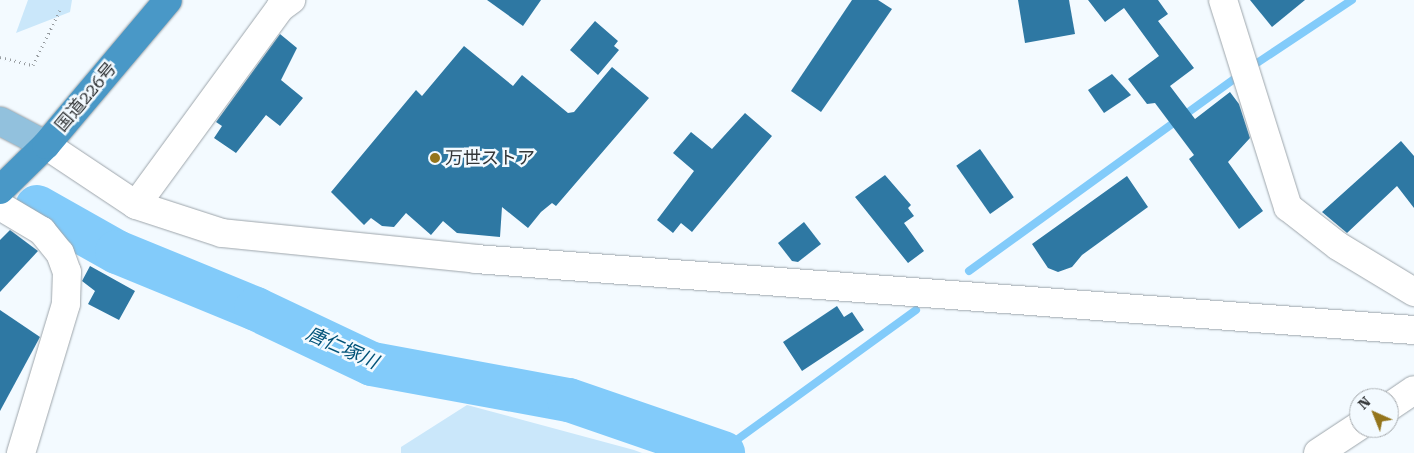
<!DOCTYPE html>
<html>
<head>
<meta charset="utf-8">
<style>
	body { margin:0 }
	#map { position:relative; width:1414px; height:453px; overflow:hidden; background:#f3faff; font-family:"Roboto Serif","Noto Sans JP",serif }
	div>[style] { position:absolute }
	.green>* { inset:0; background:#cae7fa }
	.stream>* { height:8px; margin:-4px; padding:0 4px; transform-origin:4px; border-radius:4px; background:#82cbfa }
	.river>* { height:44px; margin:-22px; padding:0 22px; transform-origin:22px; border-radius:22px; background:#82cbfa }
	.building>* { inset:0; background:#2e78a3; transform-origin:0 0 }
	.path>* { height:3px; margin-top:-1.5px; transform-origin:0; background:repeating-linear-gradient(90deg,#989da1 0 1px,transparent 0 5px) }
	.roads { filter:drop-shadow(0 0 1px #9da5ab) drop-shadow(0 0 1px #9da5ab) }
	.street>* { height:28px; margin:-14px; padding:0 14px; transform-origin:14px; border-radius:14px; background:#fff }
	.secondary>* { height:28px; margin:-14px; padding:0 14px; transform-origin:14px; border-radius:14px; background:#fff }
	.primary>* { height:28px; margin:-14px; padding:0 14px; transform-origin:14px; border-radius:14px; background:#92c1dd }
	.highway>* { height:28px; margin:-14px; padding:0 14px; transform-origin:14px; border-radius:14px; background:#4998c7 }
	.dots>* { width:14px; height:14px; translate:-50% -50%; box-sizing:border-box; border:2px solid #f3faff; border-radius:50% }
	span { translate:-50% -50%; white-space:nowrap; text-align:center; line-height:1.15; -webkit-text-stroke:5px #f3faff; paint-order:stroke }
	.street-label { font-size:18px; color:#343739 }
	.poi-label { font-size:18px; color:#343739 }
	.left { translate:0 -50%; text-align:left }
	.water-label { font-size:19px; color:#025379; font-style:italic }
	.north { position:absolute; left:1349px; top:388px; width:50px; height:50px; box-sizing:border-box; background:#f3faff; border:1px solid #a7acb0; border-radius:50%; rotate:316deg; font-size:14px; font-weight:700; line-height:20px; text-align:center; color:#343739 }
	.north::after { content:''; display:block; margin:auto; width:18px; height:22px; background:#94751c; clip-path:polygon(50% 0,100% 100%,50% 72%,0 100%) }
</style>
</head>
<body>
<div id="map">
	<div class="green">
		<div style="clip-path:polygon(28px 0,72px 0,70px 12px,16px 33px)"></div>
		<div style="clip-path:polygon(467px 405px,634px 450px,642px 453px,401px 453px,401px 447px)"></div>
	</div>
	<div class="stream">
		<div style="left:1257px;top:63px;width:114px;rotate:-33.6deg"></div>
		<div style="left:969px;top:271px;width:332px;rotate:-35.9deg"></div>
		<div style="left:720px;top:452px;width:242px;rotate:-35.9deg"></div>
	</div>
	<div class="river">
		<div style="left:37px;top:207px;width:92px;rotate:29.4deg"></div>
		<div style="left:117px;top:252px;width:150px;rotate:22.3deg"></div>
		<div style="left:256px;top:309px;width:128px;rotate:25.4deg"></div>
		<div style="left:372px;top:364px;width:200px;rotate:10.4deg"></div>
		<div style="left:569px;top:400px;width:163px;rotate:19deg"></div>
	</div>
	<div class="building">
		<div style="clip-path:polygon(487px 0,541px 0,523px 26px)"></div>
		<div style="clip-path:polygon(852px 0,878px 0,892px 9px,821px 112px,791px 91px)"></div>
		<div style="clip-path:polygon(1018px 0,1069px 0,1075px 34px,1025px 43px)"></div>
		<div style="clip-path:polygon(1088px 0,1158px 0,1168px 14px,1158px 21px,1194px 68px,1170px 86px,1195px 119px,1230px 92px,1239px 104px,1250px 138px,1228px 162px,1263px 211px,1239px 229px,1189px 159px,1194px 155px,1155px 103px,1147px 104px,1128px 79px,1159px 56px,1124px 8px,1105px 22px)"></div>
		<div style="clip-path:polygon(1250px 0,1305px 0,1272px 27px)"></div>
		<div style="clip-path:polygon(595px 21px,618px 41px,614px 46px,619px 50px,598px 75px,570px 50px)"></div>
		<div style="clip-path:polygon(280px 34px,297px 48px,281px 80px,303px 98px,280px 126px,266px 115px,236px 153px,214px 138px,222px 126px,216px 122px)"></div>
		<div style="clip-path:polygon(464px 46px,513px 86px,522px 75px,568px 113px,574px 112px,612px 67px,649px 98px,556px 206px,552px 203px,541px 212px,528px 228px,502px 207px,500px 237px,457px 233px,443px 221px,431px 235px,406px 213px,394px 227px,382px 226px,371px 218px,364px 225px,331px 192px,416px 90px,422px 96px)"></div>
		<div style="clip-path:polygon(1112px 74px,1131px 95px,1104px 113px,1088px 90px)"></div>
		<div style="clip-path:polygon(745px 113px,772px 136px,692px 232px,681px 223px,673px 233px,657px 220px,694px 171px,673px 153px,691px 132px,712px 149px)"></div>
		<div style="clip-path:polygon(1401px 141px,1414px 156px,1414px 208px,1397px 186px,1347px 233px,1322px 212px)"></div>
		<div style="left:980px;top:149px;width:59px;height:29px;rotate:55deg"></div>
		<div style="clip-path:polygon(885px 175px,911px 205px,908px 208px,914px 216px,904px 223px,924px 251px,908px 263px,855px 197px)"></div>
		<div style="clip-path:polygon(1127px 176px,1148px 207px,1082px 255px,1072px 267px,1058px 272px,1048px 268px,1032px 244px)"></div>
		<div style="clip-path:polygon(804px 222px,821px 244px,798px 262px,792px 261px,778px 243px)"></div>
		<div style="clip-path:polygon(10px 230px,38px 251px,0 292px,0 240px)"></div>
		<div style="clip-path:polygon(90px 266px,135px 291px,119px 320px,88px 304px,95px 291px,82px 281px)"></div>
		<div style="clip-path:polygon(837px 306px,844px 317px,852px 312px,864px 330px,802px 371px,783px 342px)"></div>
		<div style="clip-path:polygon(0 310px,40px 337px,0 411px)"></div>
	</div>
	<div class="path">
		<div style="left:0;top:57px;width:34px;rotate:14deg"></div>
		<div style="left:33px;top:65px;width:61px;rotate:-63.9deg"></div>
	</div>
	<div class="roads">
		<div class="street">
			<div style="left:1223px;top:0;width:217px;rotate:72.6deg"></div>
			<div style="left:1288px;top:207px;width:63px;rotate:38deg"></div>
			<div style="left:1338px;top:246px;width:89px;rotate:31.2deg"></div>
			<div style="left:136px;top:205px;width:244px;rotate:-53.8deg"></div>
			<div style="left:280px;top:8px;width:14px;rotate:-36deg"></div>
			<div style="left:0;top:206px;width:49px;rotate:30.8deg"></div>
			<div style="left:42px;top:231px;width:28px;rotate:51deg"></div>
			<div style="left:60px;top:253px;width:20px;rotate:70deg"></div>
			<div style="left:67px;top:272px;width:32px;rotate:92deg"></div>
			<div style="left:66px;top:304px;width:156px;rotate:106.8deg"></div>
			<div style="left:1389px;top:407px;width:30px;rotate:-34deg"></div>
			<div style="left:1318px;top:453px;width:49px;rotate:-33.4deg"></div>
		</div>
		<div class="secondary">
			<div style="left:46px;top:145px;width:108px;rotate:33.7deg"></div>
			<div style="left:136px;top:205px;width:90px;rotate:18deg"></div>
			<div style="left:222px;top:233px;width:255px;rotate:5.8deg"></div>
			<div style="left:476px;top:259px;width:941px;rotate:4.33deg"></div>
		</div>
		<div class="primary">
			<div style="left:0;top:121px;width:52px;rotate:27.6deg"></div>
		</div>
		<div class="highway">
			<div style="left:0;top:190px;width:64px;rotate:-44.4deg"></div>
			<div style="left:46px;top:145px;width:189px;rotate:-49.9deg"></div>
		</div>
	</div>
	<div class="dots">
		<div style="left:435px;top:158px;background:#94751c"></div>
	</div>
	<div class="street-label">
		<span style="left:86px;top:97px;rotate:-50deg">国道226号</span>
	</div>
	<div class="poi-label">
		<span class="left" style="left:445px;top:158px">万世ストア</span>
	</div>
	<div class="water-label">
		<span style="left:342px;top:348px;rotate:24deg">唐仁塚川</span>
	</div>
	<div class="north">N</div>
</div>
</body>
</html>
